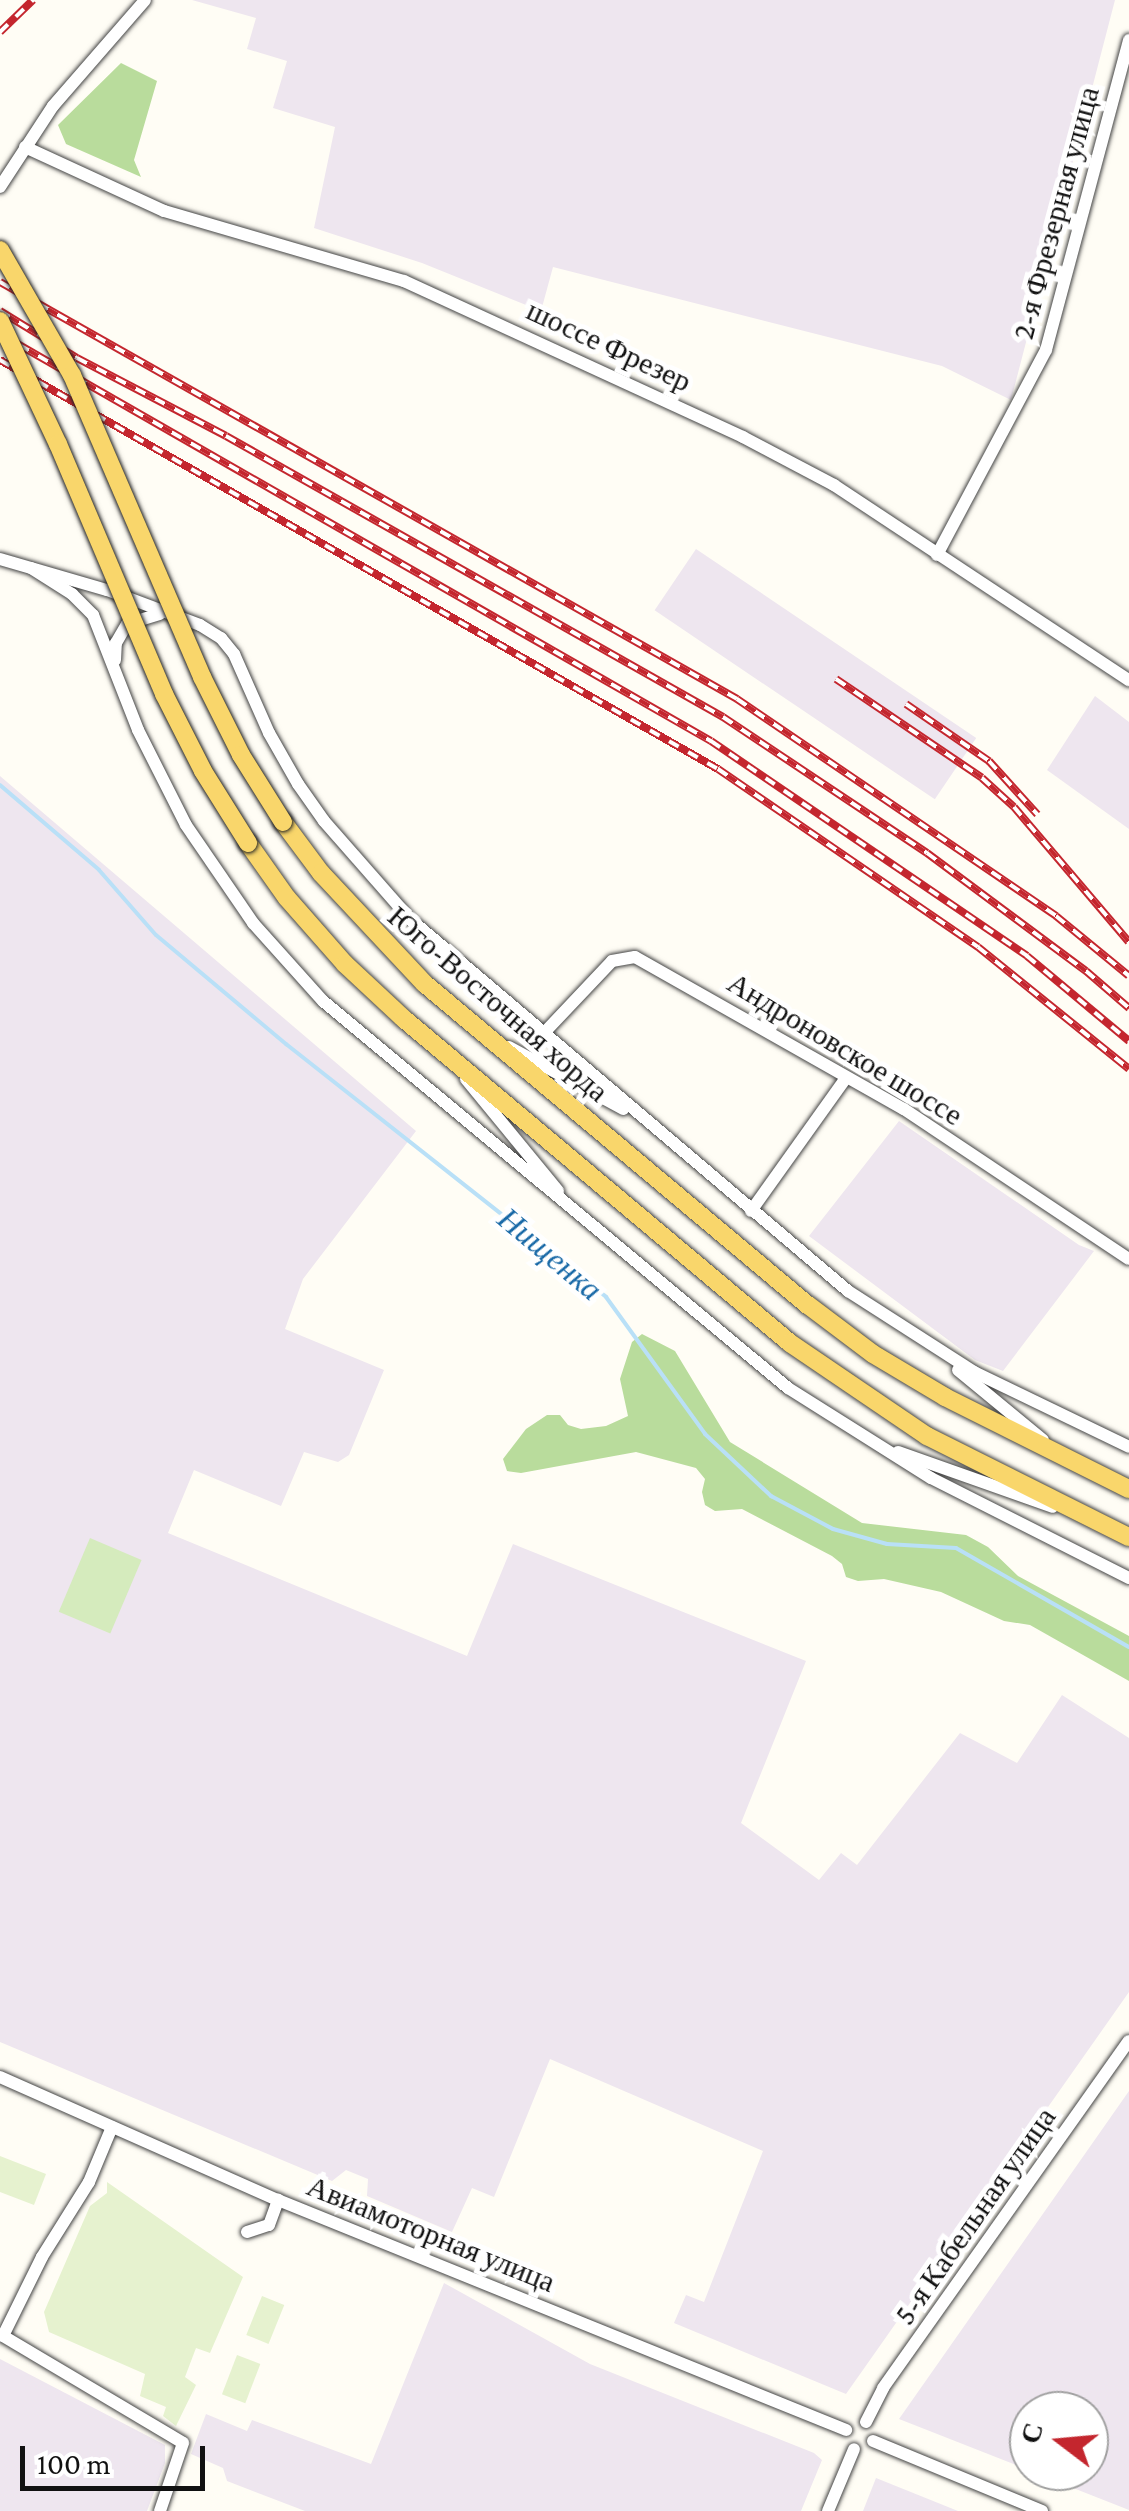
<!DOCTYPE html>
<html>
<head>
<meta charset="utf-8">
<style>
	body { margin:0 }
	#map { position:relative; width:1129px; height:2511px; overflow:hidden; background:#fffdf5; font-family:"Crimson Pro",serif }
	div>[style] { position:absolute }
	.industrial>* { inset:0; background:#eee6ef; transform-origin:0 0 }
	.green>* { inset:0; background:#d5ebbd; transform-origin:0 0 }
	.forest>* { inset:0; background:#b9dc9c }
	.pitch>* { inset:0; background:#e6f2cf; transform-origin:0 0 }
	.stream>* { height:4px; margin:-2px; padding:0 2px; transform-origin:2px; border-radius:2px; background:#b9e0f7 }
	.roads { filter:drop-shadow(0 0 2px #444) drop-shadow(0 0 2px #444) }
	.minor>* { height:12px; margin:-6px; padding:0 6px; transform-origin:6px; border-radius:6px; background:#fff }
	.major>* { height:18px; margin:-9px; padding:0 9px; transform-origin:9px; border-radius:9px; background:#f9d66b }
	.rail>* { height:8px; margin-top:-4px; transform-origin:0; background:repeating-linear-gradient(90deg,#fff 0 11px,#c4262e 0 22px); box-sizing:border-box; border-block:2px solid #c4262e }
	.bridges { filter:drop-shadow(0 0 2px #222) drop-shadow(0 0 2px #222) }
	.major-bridge>* { height:18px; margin:-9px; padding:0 9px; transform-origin:9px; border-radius:9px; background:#f9d66b }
	span { translate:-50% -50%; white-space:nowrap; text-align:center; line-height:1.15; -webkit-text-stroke:10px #fff; paint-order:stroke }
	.street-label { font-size:30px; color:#111 }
	.water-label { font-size:32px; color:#1768a6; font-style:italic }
	.north { position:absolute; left:1009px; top:2391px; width:100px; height:100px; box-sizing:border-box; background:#fff; border:2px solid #a0a0a0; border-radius:50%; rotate:286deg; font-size:28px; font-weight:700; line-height:40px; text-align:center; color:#111 }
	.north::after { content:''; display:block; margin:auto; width:35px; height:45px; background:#c4262e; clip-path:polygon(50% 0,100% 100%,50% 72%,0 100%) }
	.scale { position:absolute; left:20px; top:2446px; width:185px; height:45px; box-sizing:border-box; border:5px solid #111; border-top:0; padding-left:12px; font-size:30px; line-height:35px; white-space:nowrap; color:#111; -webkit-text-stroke:8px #fff; paint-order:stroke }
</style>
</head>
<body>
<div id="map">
	<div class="industrial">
		<div style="clip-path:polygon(192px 0,1115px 0,1011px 400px,942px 366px,553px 267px,541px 311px,422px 263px,314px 228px,335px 127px,273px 108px,287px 61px,247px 49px,256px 18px)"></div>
		<div style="left:696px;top:549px;width:338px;height:74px;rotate:34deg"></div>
		<div style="clip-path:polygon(1095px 696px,1129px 722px,1129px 829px,1047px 770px)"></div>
		<div style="clip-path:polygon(0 776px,416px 1131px,303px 1279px,285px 1329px,384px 1370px,349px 1455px,338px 1462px,304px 1452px,281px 1506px,194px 1470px,168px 1533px,467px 1656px,513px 1544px,806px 1661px,741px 1823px,819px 1880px,841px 1853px,857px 1865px,960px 1733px,1017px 1763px,1062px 1695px,1129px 1738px,1129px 1992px,846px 2394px,674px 2323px,686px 2295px,704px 2302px,763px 2151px,550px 2059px,494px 2197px,472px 2188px,452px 2232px,367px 2196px,368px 2179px,346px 2170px,332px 2181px,0 2042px)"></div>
		<div style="clip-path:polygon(899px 1121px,1079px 1245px,1094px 1251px,1003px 1371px,975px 1360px,809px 1236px)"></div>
		<div style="clip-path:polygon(1129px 2091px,1129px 2510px,1030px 2471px,1089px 2471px,1089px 2411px,1029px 2411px,1029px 2470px,899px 2419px)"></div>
		<div style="clip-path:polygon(444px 2283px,590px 2364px,814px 2453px,822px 2460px,801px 2511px,305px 2511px,227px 2481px,223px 2468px,191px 2454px,206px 2414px,247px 2431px,252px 2420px,371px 2464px)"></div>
		<div style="clip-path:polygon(0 2359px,165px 2445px,165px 2463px,147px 2511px,0 2511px)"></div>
		<div style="clip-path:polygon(876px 2478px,958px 2511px,863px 2511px)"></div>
	</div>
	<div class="green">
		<div style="left:90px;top:1538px;width:56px;height:80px;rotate:23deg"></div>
	</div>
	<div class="forest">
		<div style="clip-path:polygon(121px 63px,157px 81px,134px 160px,141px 177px,66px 144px,58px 125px)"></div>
		<div style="clip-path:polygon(642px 1334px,675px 1351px,730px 1442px,862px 1523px,966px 1535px,988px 1547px,1018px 1576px,1129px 1636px,1129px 1681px,1030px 1625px,1004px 1621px,941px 1592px,884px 1579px,858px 1581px,846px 1577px,842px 1564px,832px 1556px,742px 1509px,715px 1511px,705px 1505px,702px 1492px,705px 1479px,696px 1468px,636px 1452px,521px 1473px,507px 1471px,503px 1459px,526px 1429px,547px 1415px,560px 1415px,568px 1425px,581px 1429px,606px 1426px,628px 1416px,620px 1379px,632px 1342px)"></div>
	</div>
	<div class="pitch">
		<div style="clip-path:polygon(0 2156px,46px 2174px,34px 2205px,0 2192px)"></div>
		<div style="clip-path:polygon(107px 2182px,243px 2277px,210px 2353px,196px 2348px,185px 2377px,196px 2385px,176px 2426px,163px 2416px,166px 2407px,140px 2396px,145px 2374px,49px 2332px,44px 2312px,90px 2206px,107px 2193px)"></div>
		<div style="left:262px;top:2296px;width:24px;height:42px;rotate:22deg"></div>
		<div style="left:237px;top:2355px;width:25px;height:42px;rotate:21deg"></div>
	</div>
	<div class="stream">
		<div style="left:0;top:785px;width:130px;rotate:40.6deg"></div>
		<div style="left:99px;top:870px;width:86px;rotate:48.8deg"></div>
		<div style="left:156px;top:935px;width:170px;rotate:40deg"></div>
		<div style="left:286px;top:1044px;width:408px;rotate:38.3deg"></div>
		<div style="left:606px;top:1297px;width:169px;rotate:54.1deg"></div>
		<div style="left:705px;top:1434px;width:91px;rotate:43.2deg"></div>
		<div style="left:771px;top:1496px;width:70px;rotate:28deg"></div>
		<div style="left:833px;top:1529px;width:56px;rotate:15.5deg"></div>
		<div style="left:887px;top:1544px;width:69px;rotate:3.3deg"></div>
		<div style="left:956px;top:1548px;width:199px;rotate:29.8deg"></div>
	</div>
	<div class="roads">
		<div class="minor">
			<div style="left:25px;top:147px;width:153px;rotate:24.7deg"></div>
			<div style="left:164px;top:211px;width:250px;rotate:16.3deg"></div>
			<div style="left:404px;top:281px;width:373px;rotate:24.7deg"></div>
			<div style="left:743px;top:437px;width:103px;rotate:27.8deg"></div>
			<div style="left:834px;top:485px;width:354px;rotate:33.5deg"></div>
			<div style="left:0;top:187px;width:97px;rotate:-56.8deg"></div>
			<div style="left:53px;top:106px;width:140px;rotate:-49deg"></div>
			<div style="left:937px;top:555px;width:232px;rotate:-62deg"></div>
			<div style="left:1046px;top:350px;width:321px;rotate:-75deg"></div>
			<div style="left:0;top:559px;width:111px;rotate:16.2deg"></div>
			<div style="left:107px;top:590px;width:99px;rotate:20.6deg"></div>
			<div style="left:200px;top:625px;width:25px;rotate:32deg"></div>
			<div style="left:221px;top:638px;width:21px;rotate:51deg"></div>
			<div style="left:234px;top:654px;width:86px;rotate:66.1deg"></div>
			<div style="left:269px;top:733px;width:59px;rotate:60.4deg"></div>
			<div style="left:298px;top:784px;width:45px;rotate:54.9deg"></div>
			<div style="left:324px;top:821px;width:130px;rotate:48.7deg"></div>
			<div style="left:410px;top:919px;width:575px;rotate:40.34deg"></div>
			<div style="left:848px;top:1291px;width:150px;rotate:32.7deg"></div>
			<div style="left:974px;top:1372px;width:172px;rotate:25.8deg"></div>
			<div style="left:31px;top:568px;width:49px;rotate:32.4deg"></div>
			<div style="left:72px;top:594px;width:30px;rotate:45deg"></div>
			<div style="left:93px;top:615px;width:123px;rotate:68.6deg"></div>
			<div style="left:138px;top:730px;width:106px;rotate:63.2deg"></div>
			<div style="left:186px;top:825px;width:119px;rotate:55.6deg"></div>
			<div style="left:253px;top:923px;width:105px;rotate:48.1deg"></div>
			<div style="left:323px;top:1001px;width:605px;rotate:39.77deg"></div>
			<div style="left:788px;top:1388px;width:169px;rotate:32.2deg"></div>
			<div style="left:931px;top:1478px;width:222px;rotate:26.8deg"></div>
			<div style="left:115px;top:660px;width:17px;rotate:-87deg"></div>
			<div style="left:116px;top:643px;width:22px;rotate:-60deg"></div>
			<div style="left:127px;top:624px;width:34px;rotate:-17deg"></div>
			<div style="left:543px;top:1034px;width:100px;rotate:-46.6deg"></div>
			<div style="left:612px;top:961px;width:23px;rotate:-10deg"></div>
			<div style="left:635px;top:957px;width:309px;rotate:29.5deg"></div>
			<div style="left:904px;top:1109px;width:270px;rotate:33.7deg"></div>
			<div style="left:509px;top:1047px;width:130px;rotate:28.5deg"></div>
			<div style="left:466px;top:1079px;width:145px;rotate:50.6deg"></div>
			<div style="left:751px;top:1211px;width:163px;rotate:-54.5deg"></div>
			<div style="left:958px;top:1370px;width:110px;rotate:39.5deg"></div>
			<div style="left:898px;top:1452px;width:164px;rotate:19.5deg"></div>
			<div style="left:0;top:2077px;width:304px;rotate:23.9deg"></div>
			<div style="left:278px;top:2200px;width:613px;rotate:22.04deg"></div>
			<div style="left:112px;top:2127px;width:60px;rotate:112.7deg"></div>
			<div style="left:89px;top:2182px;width:89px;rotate:122.1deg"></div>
			<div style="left:42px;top:2257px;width:88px;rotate:116.3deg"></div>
			<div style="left:3px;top:2336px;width:209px;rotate:30.7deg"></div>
			<div style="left:183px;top:2443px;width:72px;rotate:108.7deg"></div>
			<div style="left:247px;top:2232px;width:23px;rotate:-18deg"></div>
			<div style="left:269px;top:2225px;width:27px;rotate:-70deg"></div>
			<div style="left:866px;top:2422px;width:38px;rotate:-63deg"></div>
			<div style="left:883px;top:2388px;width:425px;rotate:-54.7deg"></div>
			<div style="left:873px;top:2441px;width:183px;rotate:22.5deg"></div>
			<div style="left:828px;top:2511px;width:67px;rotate:-67.2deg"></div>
		</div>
		<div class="major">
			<div style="left:283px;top:822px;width:64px;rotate:53.3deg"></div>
			<div style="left:321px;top:873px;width:152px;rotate:46.9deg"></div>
			<div style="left:425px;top:984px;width:500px;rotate:40deg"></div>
			<div style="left:808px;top:1305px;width:81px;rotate:37deg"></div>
			<div style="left:873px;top:1354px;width:84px;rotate:30.8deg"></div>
			<div style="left:945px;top:1397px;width:206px;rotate:26.6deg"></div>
			<div style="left:248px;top:843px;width:67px;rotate:54.7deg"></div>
			<div style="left:287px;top:898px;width:88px;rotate:48.7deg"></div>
			<div style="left:345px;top:964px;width:81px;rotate:43deg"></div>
			<div style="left:404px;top:1019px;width:504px;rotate:40.01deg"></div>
			<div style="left:790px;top:1343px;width:166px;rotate:34.2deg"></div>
			<div style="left:927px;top:1436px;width:226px;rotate:26.6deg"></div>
		</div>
	</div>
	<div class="rail">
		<div style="left:0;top:32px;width:46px;rotate:-44.1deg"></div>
		<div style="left:0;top:282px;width:847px;rotate:29.5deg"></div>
		<div style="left:737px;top:699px;width:386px;rotate:34.2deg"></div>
		<div style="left:1056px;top:916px;width:94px;rotate:39.4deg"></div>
		<div style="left:0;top:311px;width:90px;rotate:31.4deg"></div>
		<div style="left:77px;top:358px;width:168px;rotate:27.6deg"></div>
		<div style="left:226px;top:436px;width:571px;rotate:29.48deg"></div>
		<div style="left:723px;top:717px;width:245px;rotate:33.7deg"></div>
		<div style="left:927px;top:853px;width:198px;rotate:36.6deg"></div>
		<div style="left:1086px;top:971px;width:57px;rotate:40.7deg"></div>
		<div style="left:0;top:334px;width:819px;rotate:29.79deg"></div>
		<div style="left:711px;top:741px;width:382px;rotate:34.2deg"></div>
		<div style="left:1027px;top:956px;width:133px;rotate:39.8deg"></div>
		<div style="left:0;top:360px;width:826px;rotate:29.67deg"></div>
		<div style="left:718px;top:769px;width:315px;rotate:34.4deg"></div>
		<div style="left:978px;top:947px;width:194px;rotate:38.9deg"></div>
		<div style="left:836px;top:679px;width:176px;rotate:34.1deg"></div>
		<div style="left:982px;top:778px;width:43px;rotate:42.2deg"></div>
		<div style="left:1014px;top:807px;width:177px;rotate:49.6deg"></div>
		<div style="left:906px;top:704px;width:101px;rotate:34.5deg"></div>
		<div style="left:989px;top:761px;width:72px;rotate:47.8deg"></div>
	</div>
	<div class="bridges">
		<div class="major-bridge">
			<div style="left:0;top:250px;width:144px;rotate:60.1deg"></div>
			<div style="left:72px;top:375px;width:329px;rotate:66.7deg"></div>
			<div style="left:202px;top:677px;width:87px;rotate:63.4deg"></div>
			<div style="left:241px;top:755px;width:79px;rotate:57.9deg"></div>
			<div style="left:0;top:321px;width:136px;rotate:64.8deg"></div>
			<div style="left:58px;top:444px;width:272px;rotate:67deg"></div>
			<div style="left:164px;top:694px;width:86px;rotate:63.1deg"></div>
			<div style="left:203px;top:771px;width:85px;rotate:58deg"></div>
		</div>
	</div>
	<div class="street-label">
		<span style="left:1056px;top:213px;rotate:-75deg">2-я Фрезерная улица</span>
		<span style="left:609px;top:346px;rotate:25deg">шоссе Фрезер</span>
		<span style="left:498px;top:1004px;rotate:41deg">Юго-Восточная хорда</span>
		<span style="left:845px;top:1049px;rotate:31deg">Андроновское шоссе</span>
		<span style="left:975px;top:2216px;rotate:-55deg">5-я Кабельная улица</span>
		<span style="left:431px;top:2234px;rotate:22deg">Авиамоторная улица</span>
	</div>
	<div class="water-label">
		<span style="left:550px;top:1254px;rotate:40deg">Нищенка</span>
	</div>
	<div class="north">С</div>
	<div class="scale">100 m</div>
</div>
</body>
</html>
